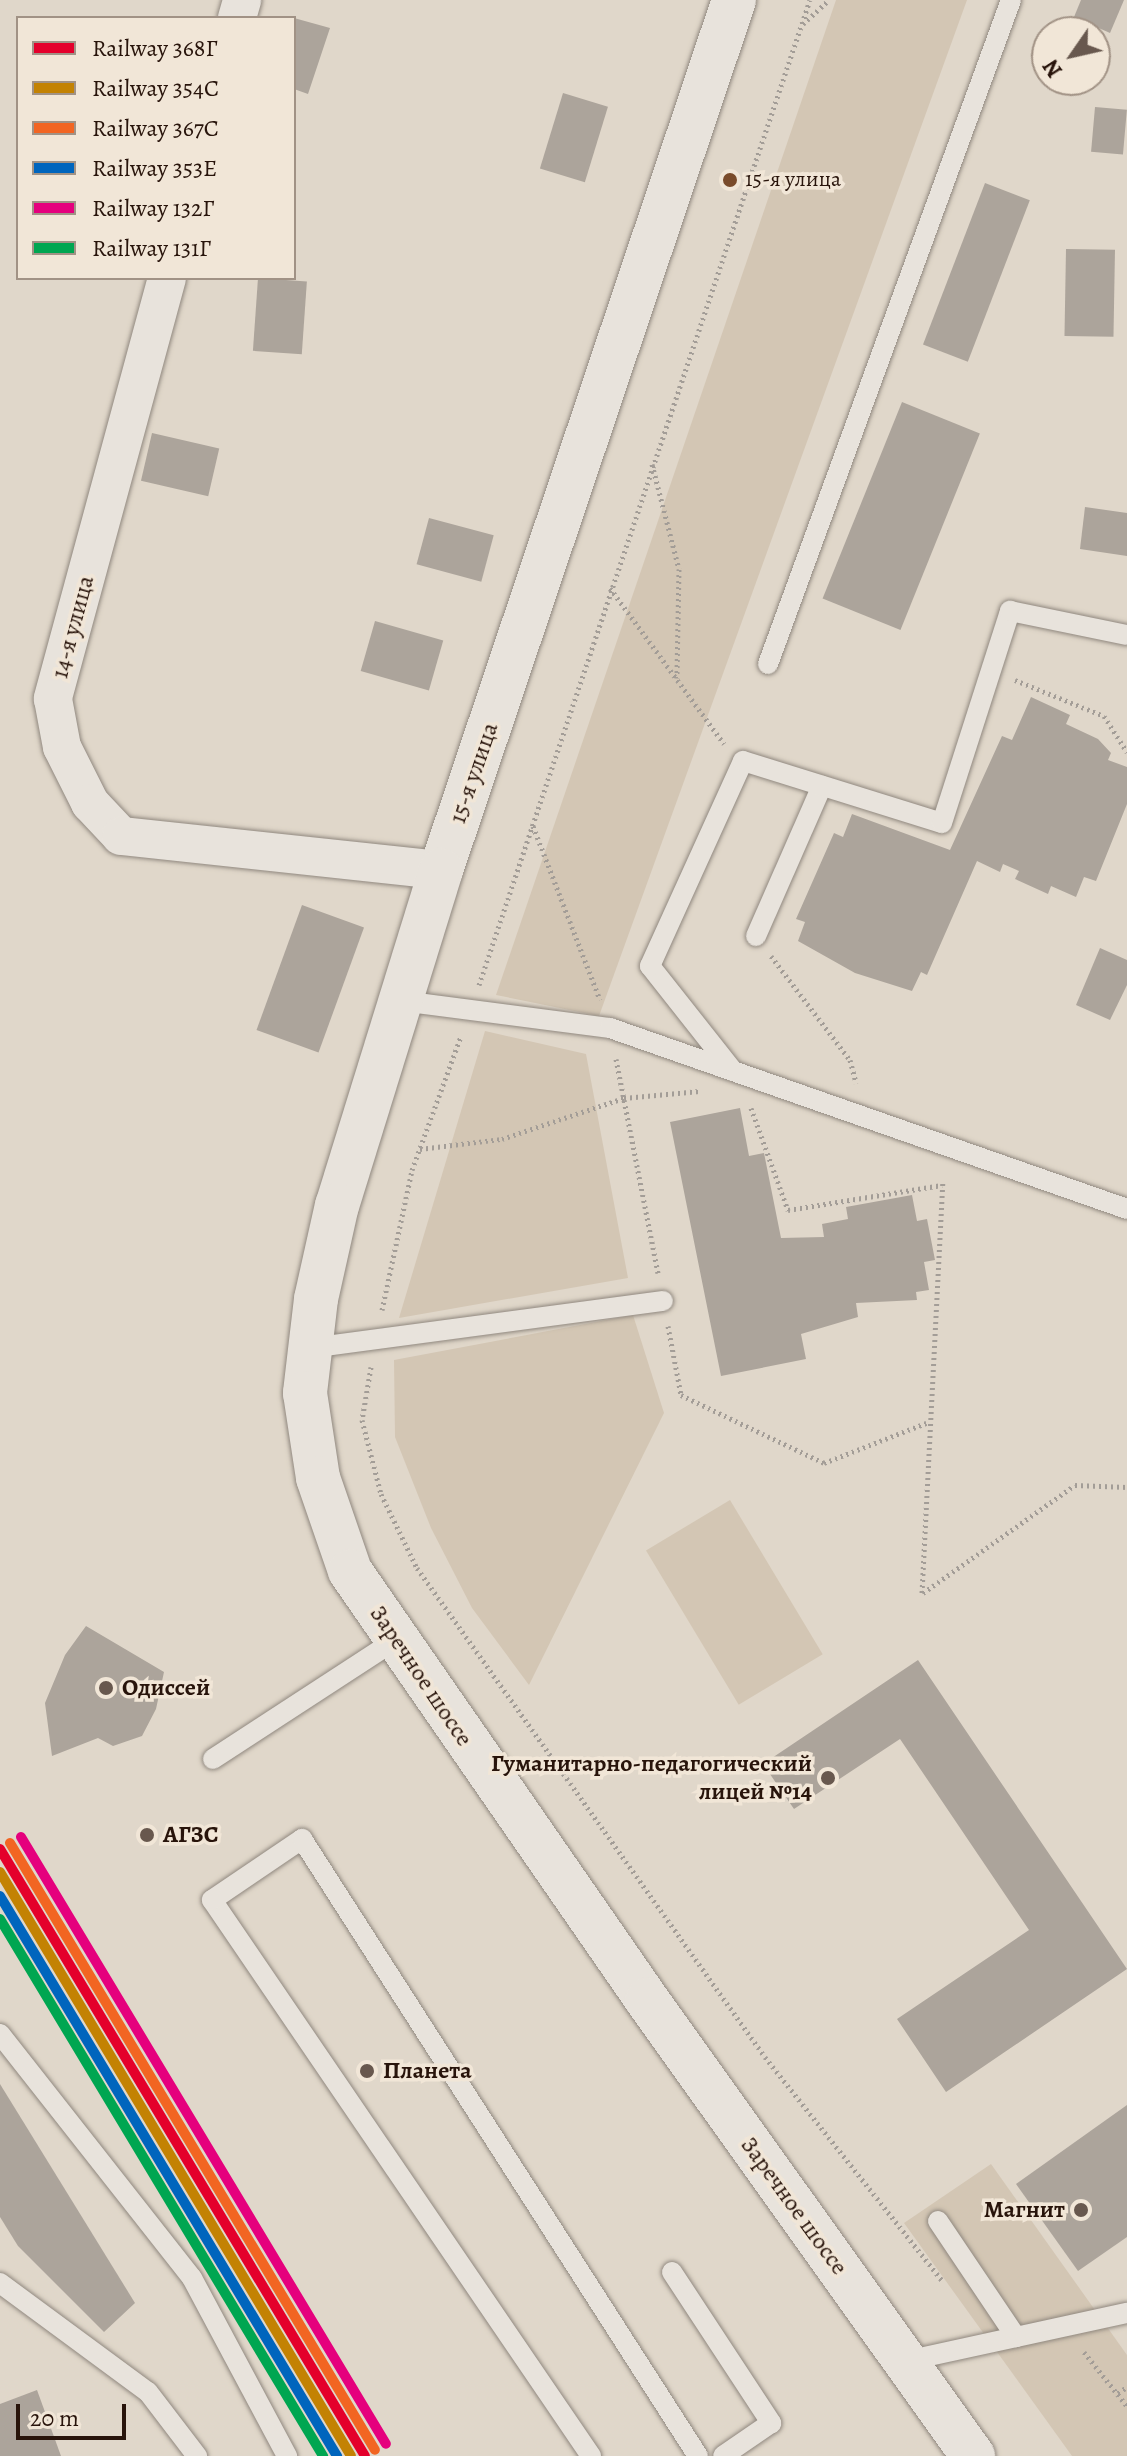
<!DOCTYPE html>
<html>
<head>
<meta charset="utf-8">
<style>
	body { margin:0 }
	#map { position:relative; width:1127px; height:2456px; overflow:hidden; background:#e0d7ca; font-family:Alegreya,serif }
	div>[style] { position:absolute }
	.green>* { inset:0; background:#d3c6b4; transform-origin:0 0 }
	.building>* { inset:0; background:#aca49b; transform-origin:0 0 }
	.path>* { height:5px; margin-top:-2.5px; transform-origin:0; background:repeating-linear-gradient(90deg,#a39d97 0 2px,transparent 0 6px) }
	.roads { filter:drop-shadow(0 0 2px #90887f) drop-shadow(0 0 2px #90887f) }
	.lane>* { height:20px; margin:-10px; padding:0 10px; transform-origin:10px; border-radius:10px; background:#e8e3dc }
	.street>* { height:38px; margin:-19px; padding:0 19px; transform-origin:19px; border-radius:19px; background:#e8e3dc }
	.secondary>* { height:44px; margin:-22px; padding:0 22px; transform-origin:22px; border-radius:22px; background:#e8e3dc }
	.rail-1>* { height:10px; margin:-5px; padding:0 5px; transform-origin:5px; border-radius:5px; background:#e4002b }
	.rail-2>* { height:10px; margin:-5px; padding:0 5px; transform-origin:5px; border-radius:5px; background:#c38203 }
	.rail-3>* { height:10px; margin:-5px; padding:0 5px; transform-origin:5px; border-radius:5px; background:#f26522 }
	.rail-4>* { height:10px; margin:-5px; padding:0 5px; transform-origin:5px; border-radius:5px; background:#0065bd }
	.rail-5>* { height:10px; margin:-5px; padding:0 5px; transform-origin:5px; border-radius:5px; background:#e5007d }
	.rail-6>* { height:10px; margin:-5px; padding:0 5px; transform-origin:5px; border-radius:5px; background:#00a651 }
	.dots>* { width:22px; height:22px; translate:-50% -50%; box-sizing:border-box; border:4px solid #f1e6d7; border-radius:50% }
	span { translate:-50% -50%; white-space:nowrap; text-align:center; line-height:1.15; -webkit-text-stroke:7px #f1e6d7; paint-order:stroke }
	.bus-label { font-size:22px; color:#28140b }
	.left { translate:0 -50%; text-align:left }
	.street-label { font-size:24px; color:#28140b }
	.poi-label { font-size:24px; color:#28140b; font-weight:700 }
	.right { translate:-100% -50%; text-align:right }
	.legend { position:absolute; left:16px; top:16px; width:280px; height:264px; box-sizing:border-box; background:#f1e6d7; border:2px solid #a19285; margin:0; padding:10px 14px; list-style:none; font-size:24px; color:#28140b }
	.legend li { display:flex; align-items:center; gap:16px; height:40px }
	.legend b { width:40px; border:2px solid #a19285 }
	.north { position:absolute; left:1031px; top:16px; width:80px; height:80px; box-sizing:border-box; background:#f1e6d7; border:2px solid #a19285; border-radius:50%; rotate:236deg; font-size:22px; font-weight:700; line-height:32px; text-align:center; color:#28140b }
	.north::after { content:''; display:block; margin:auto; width:28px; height:36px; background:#68584e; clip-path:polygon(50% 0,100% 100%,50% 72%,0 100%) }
	.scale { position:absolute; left:16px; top:2404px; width:110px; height:36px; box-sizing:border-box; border:4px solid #28140b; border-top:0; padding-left:10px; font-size:24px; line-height:28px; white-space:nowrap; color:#28140b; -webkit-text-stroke:6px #f1e6d7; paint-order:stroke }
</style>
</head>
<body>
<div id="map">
	<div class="green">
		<div style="clip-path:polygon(836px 0,967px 0,599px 1016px,496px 995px)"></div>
		<div style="clip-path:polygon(485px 1031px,586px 1054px,628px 1278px,399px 1318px)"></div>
		<div style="clip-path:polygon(633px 1315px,664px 1413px,529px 1685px,472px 1608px,431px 1528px,395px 1437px,394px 1360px)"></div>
		<div style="left:730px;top:1500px;width:180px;height:98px;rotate:59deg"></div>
		<div style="clip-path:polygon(991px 2164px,1127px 2355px,1127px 2456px,1072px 2456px,904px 2223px)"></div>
	</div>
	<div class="building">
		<div style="clip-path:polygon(1081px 0,1124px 0,1110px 33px,1074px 17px)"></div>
		<div style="clip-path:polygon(294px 18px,330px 28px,308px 94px,294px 89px)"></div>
		<div style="left:563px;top:93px;width:47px;height:79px;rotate:17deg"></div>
		<div style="left:1095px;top:107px;width:32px;height:45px;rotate:5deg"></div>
		<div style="left:985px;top:183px;width:48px;height:173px;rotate:21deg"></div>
		<div style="left:1066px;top:249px;width:49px;height:87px;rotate:1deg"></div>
		<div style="left:258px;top:278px;width:49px;height:73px;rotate:4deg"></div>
		<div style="left:902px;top:402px;width:84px;height:212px;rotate:22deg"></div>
		<div style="left:152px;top:433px;width:69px;height:49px;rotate:13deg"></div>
		<div style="clip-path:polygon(1085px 507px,1127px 513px,1127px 556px,1080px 549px)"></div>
		<div style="left:429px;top:518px;width:67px;height:48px;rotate:15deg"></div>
		<div style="left:375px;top:621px;width:71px;height:52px;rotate:16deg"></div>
		<div style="clip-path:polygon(1031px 697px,1070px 715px,1066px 724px,1098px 739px,1111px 753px,1108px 760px,1127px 767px,1127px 804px,1096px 881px,1084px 877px,1076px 897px,1051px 886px,1048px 894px,1015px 879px,1019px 871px,1003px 864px,1000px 872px,977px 861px,927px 975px,921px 972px,912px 991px,855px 973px,798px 941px,805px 922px,796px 919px,834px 833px,843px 837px,852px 814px,950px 850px,1002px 736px,1012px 740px)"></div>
		<div style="left:302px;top:905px;width:66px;height:133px;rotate:20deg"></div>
		<div style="clip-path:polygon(1100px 948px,1127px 960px,1127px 985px,1110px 1020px,1076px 1005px)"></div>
		<div style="clip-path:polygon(740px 1108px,749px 1156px,764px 1153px,781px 1238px,824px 1237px,822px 1224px,848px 1219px,846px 1207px,912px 1195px,917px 1221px,927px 1219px,935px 1260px,924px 1262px,929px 1290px,916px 1292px,917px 1300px,856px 1303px,858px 1317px,801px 1334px,806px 1359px,721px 1376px,670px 1122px)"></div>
		<div style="clip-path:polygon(86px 1626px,164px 1672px,156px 1709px,142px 1736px,113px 1746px,98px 1738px,52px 1756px,45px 1703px,65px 1655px)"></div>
		<div style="clip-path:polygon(918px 1660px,1127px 1969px,946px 2092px,897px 2019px,1029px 1930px,900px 1739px,794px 1809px,763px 1764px)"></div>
		<div style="clip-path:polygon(0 2084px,135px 2303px,104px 2332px,18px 2246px,0 2217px)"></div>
		<div style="clip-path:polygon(1127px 2105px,1127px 2237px,1078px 2271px,1016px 2184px)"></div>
		<div style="clip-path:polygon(37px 2390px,61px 2456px,0 2456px,0 2404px)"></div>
	</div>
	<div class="path">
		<div style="left:803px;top:24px;width:35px;rotate:-43deg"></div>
		<div style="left:652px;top:464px;width:108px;rotate:75.6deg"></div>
		<div style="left:679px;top:569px;width:109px;rotate:91.1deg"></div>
		<div style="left:610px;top:588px;width:193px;rotate:53.8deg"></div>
		<div style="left:1015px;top:680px;width:96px;rotate:22deg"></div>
		<div style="left:1104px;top:716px;width:43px;rotate:57.4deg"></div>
		<div style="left:533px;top:826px;width:186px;rotate:68.9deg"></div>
		<div style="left:771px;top:956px;width:131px;rotate:52.8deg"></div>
		<div style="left:850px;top:1060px;width:24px;rotate:75deg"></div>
		<div style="left:479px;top:985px;width:1039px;rotate:-71.43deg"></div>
		<div style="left:616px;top:1059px;width:218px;rotate:78.9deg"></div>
		<div style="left:751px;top:1108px;width:109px;rotate:70.1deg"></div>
		<div style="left:788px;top:1210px;width:156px;rotate:-9.2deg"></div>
		<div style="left:420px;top:1149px;width:83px;rotate:-7deg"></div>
		<div style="left:502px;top:1139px;width:129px;rotate:-18.6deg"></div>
		<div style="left:624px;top:1098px;width:76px;rotate:-5.3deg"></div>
		<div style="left:382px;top:1310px;width:143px;rotate:-77.9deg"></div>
		<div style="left:412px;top:1170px;width:143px;rotate:-69.9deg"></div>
		<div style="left:668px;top:1326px;width:70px;rotate:79.3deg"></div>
		<div style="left:681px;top:1395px;width:158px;rotate:25.4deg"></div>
		<div style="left:824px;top:1463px;width:110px;rotate:-21.4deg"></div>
		<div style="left:371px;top:1367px;width:54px;rotate:99.6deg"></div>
		<div style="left:362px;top:1420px;width:76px;rotate:75.6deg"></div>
		<div style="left:381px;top:1494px;width:82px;rotate:64.1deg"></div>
		<div style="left:417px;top:1568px;width:600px;rotate:54.56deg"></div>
		<div style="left:765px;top:2057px;width:285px;rotate:51.6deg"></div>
		<div style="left:922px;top:1593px;width:411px;rotate:-87.1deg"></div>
		<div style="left:923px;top:1593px;width:186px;rotate:-35.4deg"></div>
		<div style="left:1075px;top:1485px;width:52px;rotate:2.2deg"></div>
		<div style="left:1084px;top:2352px;width:69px;rotate:51.5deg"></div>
		<div style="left:1118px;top:2393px;width:11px;rotate:-34deg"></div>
	</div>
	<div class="roads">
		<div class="lane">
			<div style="left:768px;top:664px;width:707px;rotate:-69.9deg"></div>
			<div style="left:756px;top:936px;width:164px;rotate:-66.3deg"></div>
			<div style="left:402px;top:1001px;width:210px;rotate:7.4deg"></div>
			<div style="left:610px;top:1028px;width:548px;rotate:19.29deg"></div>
			<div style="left:733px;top:1071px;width:134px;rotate:-128.3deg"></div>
			<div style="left:650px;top:966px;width:225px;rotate:-65.6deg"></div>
			<div style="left:743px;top:761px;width:208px;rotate:17.3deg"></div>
			<div style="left:942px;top:823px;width:223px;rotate:-72.2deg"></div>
			<div style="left:1010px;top:611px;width:119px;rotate:11.6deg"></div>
			<div style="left:310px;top:1348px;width:356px;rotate:-7.6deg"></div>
			<div style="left:213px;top:1759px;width:220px;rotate:-33.1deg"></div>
			<div style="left:0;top:2034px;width:310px;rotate:51.8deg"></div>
			<div style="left:192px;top:2278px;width:202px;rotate:61.9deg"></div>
			<div style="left:938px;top:2221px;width:140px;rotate:56.1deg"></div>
			<div style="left:672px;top:2272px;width:181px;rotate:56.7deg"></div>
			<div style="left:771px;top:2423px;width:58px;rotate:145.5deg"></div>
			<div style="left:0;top:2283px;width:184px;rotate:36.4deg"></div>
			<div style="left:148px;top:2392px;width:81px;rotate:52.6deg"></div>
			<div style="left:906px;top:2361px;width:226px;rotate:-12.3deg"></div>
			<div style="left:591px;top:2456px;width:673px;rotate:-124.28deg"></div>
			<div style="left:212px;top:1900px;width:109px;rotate:-34.1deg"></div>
			<div style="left:302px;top:1839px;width:733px;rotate:57.31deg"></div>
		</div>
		<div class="street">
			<div style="left:237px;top:18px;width:19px;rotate:-74deg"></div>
			<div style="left:167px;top:278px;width:436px;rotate:105.2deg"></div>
			<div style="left:53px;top:699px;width:49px;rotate:79.4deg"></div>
			<div style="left:62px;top:747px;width:63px;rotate:63.4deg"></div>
			<div style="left:90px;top:803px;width:45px;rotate:46.8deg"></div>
			<div style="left:121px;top:836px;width:322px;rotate:6.1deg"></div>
		</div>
		<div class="secondary">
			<div style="left:734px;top:0;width:918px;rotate:108.61deg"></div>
			<div style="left:441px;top:870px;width:351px;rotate:107.2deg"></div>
			<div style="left:337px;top:1205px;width:96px;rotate:102.6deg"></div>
			<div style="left:316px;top:1299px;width:95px;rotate:96.7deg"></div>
			<div style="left:305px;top:1393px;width:86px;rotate:81.3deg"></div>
			<div style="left:318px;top:1478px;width:98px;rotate:71deg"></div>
			<div style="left:350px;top:1571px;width:522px;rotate:55.3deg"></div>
			<div style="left:647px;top:2000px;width:561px;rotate:54.44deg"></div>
		</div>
	</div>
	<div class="rail-1">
		<div style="left:0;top:1849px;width:708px;rotate:58.98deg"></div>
	</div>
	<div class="rail-2">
		<div style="left:0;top:1872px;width:681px;rotate:58.99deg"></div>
	</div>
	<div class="rail-3">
		<div style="left:10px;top:1843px;width:708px;rotate:58.98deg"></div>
	</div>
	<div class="rail-4">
		<div style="left:0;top:1896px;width:654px;rotate:58.96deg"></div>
	</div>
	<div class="rail-5">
		<div style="left:21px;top:1837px;width:708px;rotate:58.98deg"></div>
	</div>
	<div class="rail-6">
		<div style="left:0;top:1919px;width:627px;rotate:58.97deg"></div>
	</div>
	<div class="dots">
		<div style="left:730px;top:180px;background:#7a4b2a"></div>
		<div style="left:106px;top:1688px;background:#68584e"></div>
		<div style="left:828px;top:1778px;background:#68584e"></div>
		<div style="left:147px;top:1835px;background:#68584e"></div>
		<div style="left:367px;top:2071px;background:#68584e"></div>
		<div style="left:1081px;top:2210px;background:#68584e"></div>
	</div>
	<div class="bus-label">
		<span class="left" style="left:745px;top:180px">15-я улица</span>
	</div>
	<div class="street-label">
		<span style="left:73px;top:627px;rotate:-75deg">14-я улица</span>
		<span style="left:474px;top:773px;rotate:-71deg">15-я улица</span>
		<span style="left:421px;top:1676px;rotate:56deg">Заречное шоссе</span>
		<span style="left:794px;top:2206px;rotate:54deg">Заречное шоссе</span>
	</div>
	<div class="poi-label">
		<span class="left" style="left:122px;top:1688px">Одиссей</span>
		<span class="right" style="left:812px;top:1778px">Гуманитарно-педагогический<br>лицей №14</span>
		<span class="left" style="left:163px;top:1835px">АГЗС</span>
		<span class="left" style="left:383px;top:2071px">Планета</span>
		<span class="right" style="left:1065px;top:2210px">Магнит</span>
	</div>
	<ul class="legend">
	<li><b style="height:10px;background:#e4002b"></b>Railway 368Г</li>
	<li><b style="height:10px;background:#c38203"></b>Railway 354С</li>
	<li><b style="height:10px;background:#f26522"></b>Railway 367С</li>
	<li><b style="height:10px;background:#0065bd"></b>Railway 353Е</li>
	<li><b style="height:10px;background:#e5007d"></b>Railway 132Г</li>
	<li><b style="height:10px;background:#00a651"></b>Railway 131Г</li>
	</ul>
	<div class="north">N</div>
	<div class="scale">20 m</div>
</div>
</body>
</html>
